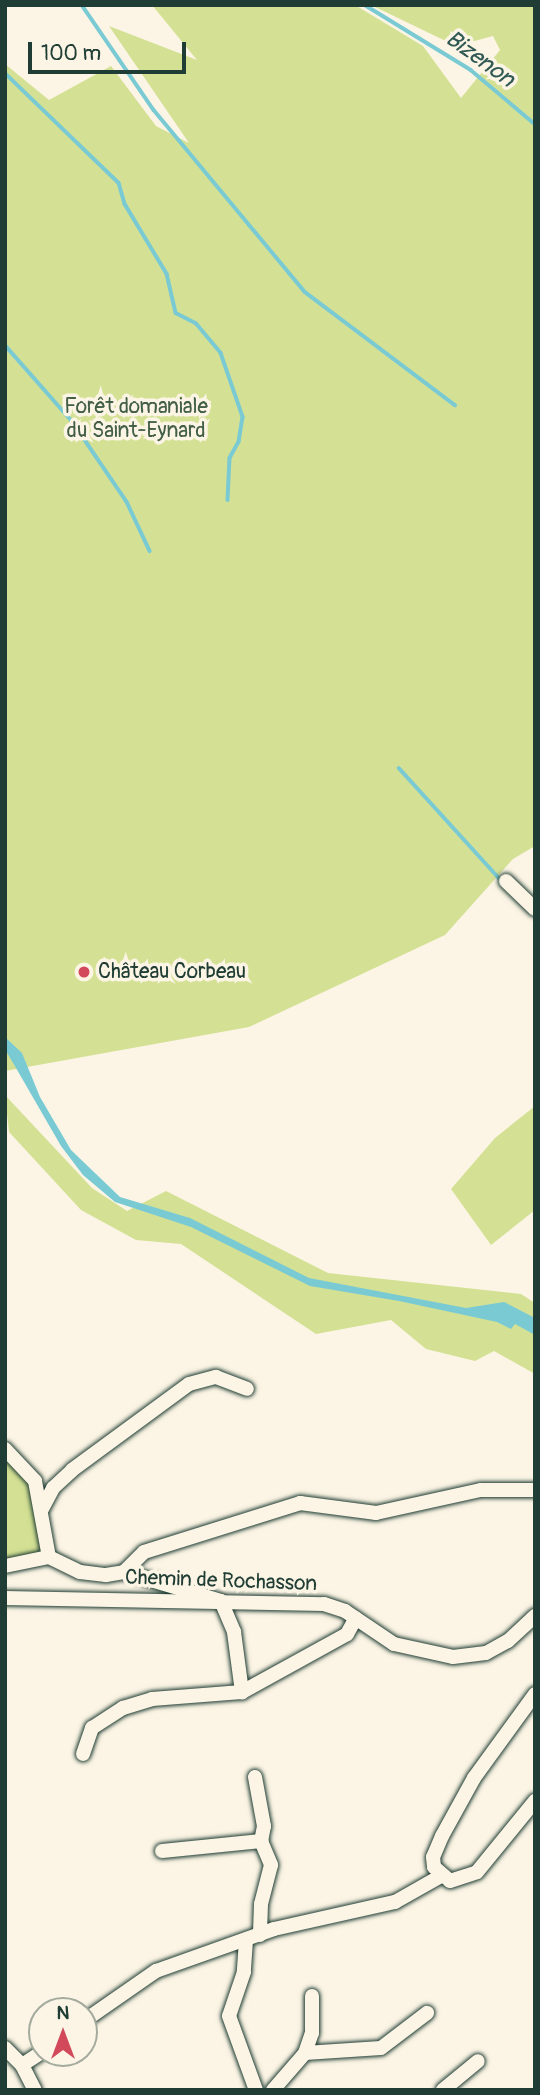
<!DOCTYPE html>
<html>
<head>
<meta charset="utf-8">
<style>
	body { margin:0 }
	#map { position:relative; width:540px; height:2095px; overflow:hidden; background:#fcf5e5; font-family:Pangolin,sans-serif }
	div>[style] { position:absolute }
	.green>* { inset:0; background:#d4e194 }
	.water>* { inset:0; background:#7acad4 }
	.stream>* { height:3.5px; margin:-1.75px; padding:0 1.75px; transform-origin:1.75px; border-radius:1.75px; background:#7acad4 }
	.roads { filter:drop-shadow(0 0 2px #1f3d34) drop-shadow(0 0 2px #1f3d34) }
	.minor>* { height:14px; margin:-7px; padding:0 7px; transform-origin:7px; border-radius:7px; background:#fcf5e5 }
	.dots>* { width:19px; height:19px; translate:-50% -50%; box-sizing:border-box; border:4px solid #fcf5e5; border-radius:50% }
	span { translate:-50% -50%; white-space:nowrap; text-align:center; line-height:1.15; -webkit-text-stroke:7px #fcf5e5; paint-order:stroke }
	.park-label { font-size:21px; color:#435e47 }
	.poi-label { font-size:21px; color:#1f3d34 }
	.left { translate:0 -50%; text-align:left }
	.street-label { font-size:21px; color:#1f3d34 }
	.water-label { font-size:23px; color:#315954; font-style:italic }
	.frame { position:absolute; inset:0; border:7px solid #1f3d34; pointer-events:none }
	.north { position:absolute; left:28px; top:1997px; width:70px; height:70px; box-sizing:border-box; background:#fcf5e5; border:2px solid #a4ab9e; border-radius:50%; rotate:0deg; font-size:19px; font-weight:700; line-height:28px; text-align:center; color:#1f3d34 }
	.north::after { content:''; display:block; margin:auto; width:24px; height:32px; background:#d1495b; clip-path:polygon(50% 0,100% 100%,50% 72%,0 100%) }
	.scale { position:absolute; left:28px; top:42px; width:158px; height:32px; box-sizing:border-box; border:4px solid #1f3d34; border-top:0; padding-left:9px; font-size:21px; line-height:24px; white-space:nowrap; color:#1f3d34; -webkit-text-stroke:5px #fcf5e5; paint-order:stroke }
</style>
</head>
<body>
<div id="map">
	<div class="green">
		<div style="clip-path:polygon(152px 5px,355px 5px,423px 46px,461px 98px,500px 50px,493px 36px,456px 46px,371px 5px,535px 5px,535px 846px,513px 859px,445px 935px,249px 1027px,5px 1071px,5px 64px,49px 100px,111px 66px,156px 126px,189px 143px,109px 26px,197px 60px)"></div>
		<div style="clip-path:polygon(5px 1095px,92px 1188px,127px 1211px,166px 1191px,328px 1273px,521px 1294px,535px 1303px,535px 1374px,494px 1351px,475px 1361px,426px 1349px,391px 1320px,316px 1334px,181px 1244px,136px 1240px,81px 1210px,9px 1132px)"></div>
		<div style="clip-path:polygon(535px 1106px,535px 1210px,491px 1245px,451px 1189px,495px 1138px)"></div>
		<div style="clip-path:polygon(5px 1441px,29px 1472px,49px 1557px,5px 1566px)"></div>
	</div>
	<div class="water">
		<div style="clip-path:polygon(5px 1037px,22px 1053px,40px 1097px,71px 1150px,120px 1197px,190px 1218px,309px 1278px,466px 1308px,504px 1302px,535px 1318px,535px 1335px,515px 1324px,511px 1329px,497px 1322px,399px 1301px,310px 1286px,191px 1227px,115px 1202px,83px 1175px,61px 1146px,5px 1049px)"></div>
	</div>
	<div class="stream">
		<div style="left:82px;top:5px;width:127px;rotate:55.6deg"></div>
		<div style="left:154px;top:110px;width:236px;rotate:50.3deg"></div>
		<div style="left:305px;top:292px;width:188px;rotate:37deg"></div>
		<div style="left:365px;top:5px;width:124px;rotate:31.5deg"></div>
		<div style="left:471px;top:70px;width:84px;rotate:40.2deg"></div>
		<div style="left:5px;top:73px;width:158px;rotate:44deg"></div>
		<div style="left:119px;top:183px;width:22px;rotate:74deg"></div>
		<div style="left:125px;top:204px;width:82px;rotate:59deg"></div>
		<div style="left:167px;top:274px;width:40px;rotate:77deg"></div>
		<div style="left:176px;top:313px;width:22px;rotate:27deg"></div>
		<div style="left:196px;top:323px;width:39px;rotate:50deg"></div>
		<div style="left:221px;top:353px;width:68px;rotate:71deg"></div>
		<div style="left:243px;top:417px;width:25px;rotate:99deg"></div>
		<div style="left:239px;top:442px;width:18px;rotate:119deg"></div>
		<div style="left:230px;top:458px;width:42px;rotate:92.7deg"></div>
		<div style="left:5px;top:345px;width:101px;rotate:48.6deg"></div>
		<div style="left:72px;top:421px;width:98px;rotate:55.8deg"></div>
		<div style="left:127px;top:502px;width:54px;rotate:64.9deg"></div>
		<div style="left:399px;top:768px;width:151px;rotate:47.7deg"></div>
	</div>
	<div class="roads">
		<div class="minor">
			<div style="left:506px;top:881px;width:40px;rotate:44deg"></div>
			<div style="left:5px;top:1449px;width:44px;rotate:46.8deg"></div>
			<div style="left:35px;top:1481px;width:77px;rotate:79.6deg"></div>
			<div style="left:42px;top:1509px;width:24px;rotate:-62deg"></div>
			<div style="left:53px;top:1488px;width:26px;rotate:-43deg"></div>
			<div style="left:72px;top:1470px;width:145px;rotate:-36.3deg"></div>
			<div style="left:189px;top:1384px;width:28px;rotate:-15deg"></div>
			<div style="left:216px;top:1377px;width:33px;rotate:21deg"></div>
			<div style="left:5px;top:1566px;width:45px;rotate:-11.6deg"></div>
			<div style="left:49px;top:1557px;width:34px;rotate:26deg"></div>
			<div style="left:80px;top:1572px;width:26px;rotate:7deg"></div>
			<div style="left:106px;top:1575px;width:18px;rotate:-9deg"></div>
			<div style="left:124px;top:1572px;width:28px;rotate:-45deg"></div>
			<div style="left:144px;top:1552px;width:164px;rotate:-17.4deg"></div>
			<div style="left:300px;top:1503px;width:77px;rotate:7.5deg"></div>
			<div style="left:376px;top:1513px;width:107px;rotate:-12.4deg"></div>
			<div style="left:481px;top:1490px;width:54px"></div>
			<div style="left:124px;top:1572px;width:101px;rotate:16.6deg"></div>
			<div style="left:221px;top:1601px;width:34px;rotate:67deg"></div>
			<div style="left:234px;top:1632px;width:61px;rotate:82.4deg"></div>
			<div style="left:5px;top:1598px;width:319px;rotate:1.1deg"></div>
			<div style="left:324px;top:1604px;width:22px;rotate:18deg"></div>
			<div style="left:345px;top:1611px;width:59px;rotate:34deg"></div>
			<div style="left:394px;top:1644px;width:60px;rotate:12.4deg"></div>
			<div style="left:453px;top:1657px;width:33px;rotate:-7deg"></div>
			<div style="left:486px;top:1653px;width:25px;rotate:-29deg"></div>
			<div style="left:508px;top:1641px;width:37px;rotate:-43deg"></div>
			<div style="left:535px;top:1694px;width:104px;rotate:126deg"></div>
			<div style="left:474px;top:1778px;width:66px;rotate:118.9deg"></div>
			<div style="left:442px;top:1836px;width:23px;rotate:113deg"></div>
			<div style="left:433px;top:1857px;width:10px;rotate:84deg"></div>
			<div style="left:434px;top:1867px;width:21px;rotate:41deg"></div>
			<div style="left:450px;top:1881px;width:28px;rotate:-18deg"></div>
			<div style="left:477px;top:1872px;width:92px;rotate:-50.8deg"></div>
			<div style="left:83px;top:1754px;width:28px;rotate:-71deg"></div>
			<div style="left:92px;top:1728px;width:37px;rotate:-33deg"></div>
			<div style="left:123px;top:1708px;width:30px;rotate:-17deg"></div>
			<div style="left:152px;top:1699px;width:90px;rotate:-4.4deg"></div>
			<div style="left:242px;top:1692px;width:120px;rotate:-28.9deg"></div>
			<div style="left:347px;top:1634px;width:18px;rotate:-61deg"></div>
			<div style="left:255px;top:1777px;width:50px;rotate:79.6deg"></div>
			<div style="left:264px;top:1826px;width:15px;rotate:101deg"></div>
			<div style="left:261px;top:1841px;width:26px;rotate:67deg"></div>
			<div style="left:271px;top:1865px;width:40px;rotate:104.4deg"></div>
			<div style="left:261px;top:1904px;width:31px;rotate:92deg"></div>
			<div style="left:162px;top:1851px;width:100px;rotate:-5.8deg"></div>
			<div style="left:246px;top:1940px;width:32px;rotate:94deg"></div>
			<div style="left:244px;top:1972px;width:46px;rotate:108.8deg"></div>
			<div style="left:229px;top:2016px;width:79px;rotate:70deg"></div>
			<div style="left:84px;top:2021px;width:88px;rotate:-34.8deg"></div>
			<div style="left:156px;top:1971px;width:125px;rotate:-19.6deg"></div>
			<div style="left:274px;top:1929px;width:124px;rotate:-12.6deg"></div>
			<div style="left:395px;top:1902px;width:53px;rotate:-29.5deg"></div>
			<div style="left:5px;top:2048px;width:24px;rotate:45deg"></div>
			<div style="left:22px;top:2065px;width:28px;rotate:63deg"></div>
			<div style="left:305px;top:2053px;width:21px;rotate:-71deg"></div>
			<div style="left:312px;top:2033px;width:37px;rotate:-90deg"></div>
			<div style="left:22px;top:2065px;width:24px;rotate:-33deg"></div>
			<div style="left:273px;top:2090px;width:49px;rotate:-49.1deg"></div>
			<div style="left:305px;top:2053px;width:76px;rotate:-3.8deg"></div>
			<div style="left:381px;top:2048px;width:58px;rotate:-37.3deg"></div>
			<div style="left:443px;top:2090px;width:45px;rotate:-39.6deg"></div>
		</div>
	</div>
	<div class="dots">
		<div style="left:84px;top:972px;background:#d1495b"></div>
	</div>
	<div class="park-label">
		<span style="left:136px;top:419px">Forêt domaniale<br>du Saint-Eynard</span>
	</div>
	<div class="poi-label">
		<span class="left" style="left:98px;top:972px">Château Corbeau</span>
	</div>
	<div class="street-label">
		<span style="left:221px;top:1581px;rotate:2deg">Chemin de Rochasson</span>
	</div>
	<div class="water-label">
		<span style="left:480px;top:59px;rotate:36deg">Bizenon</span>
	</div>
	<div class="frame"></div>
	<div class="north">N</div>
	<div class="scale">100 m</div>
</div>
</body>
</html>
